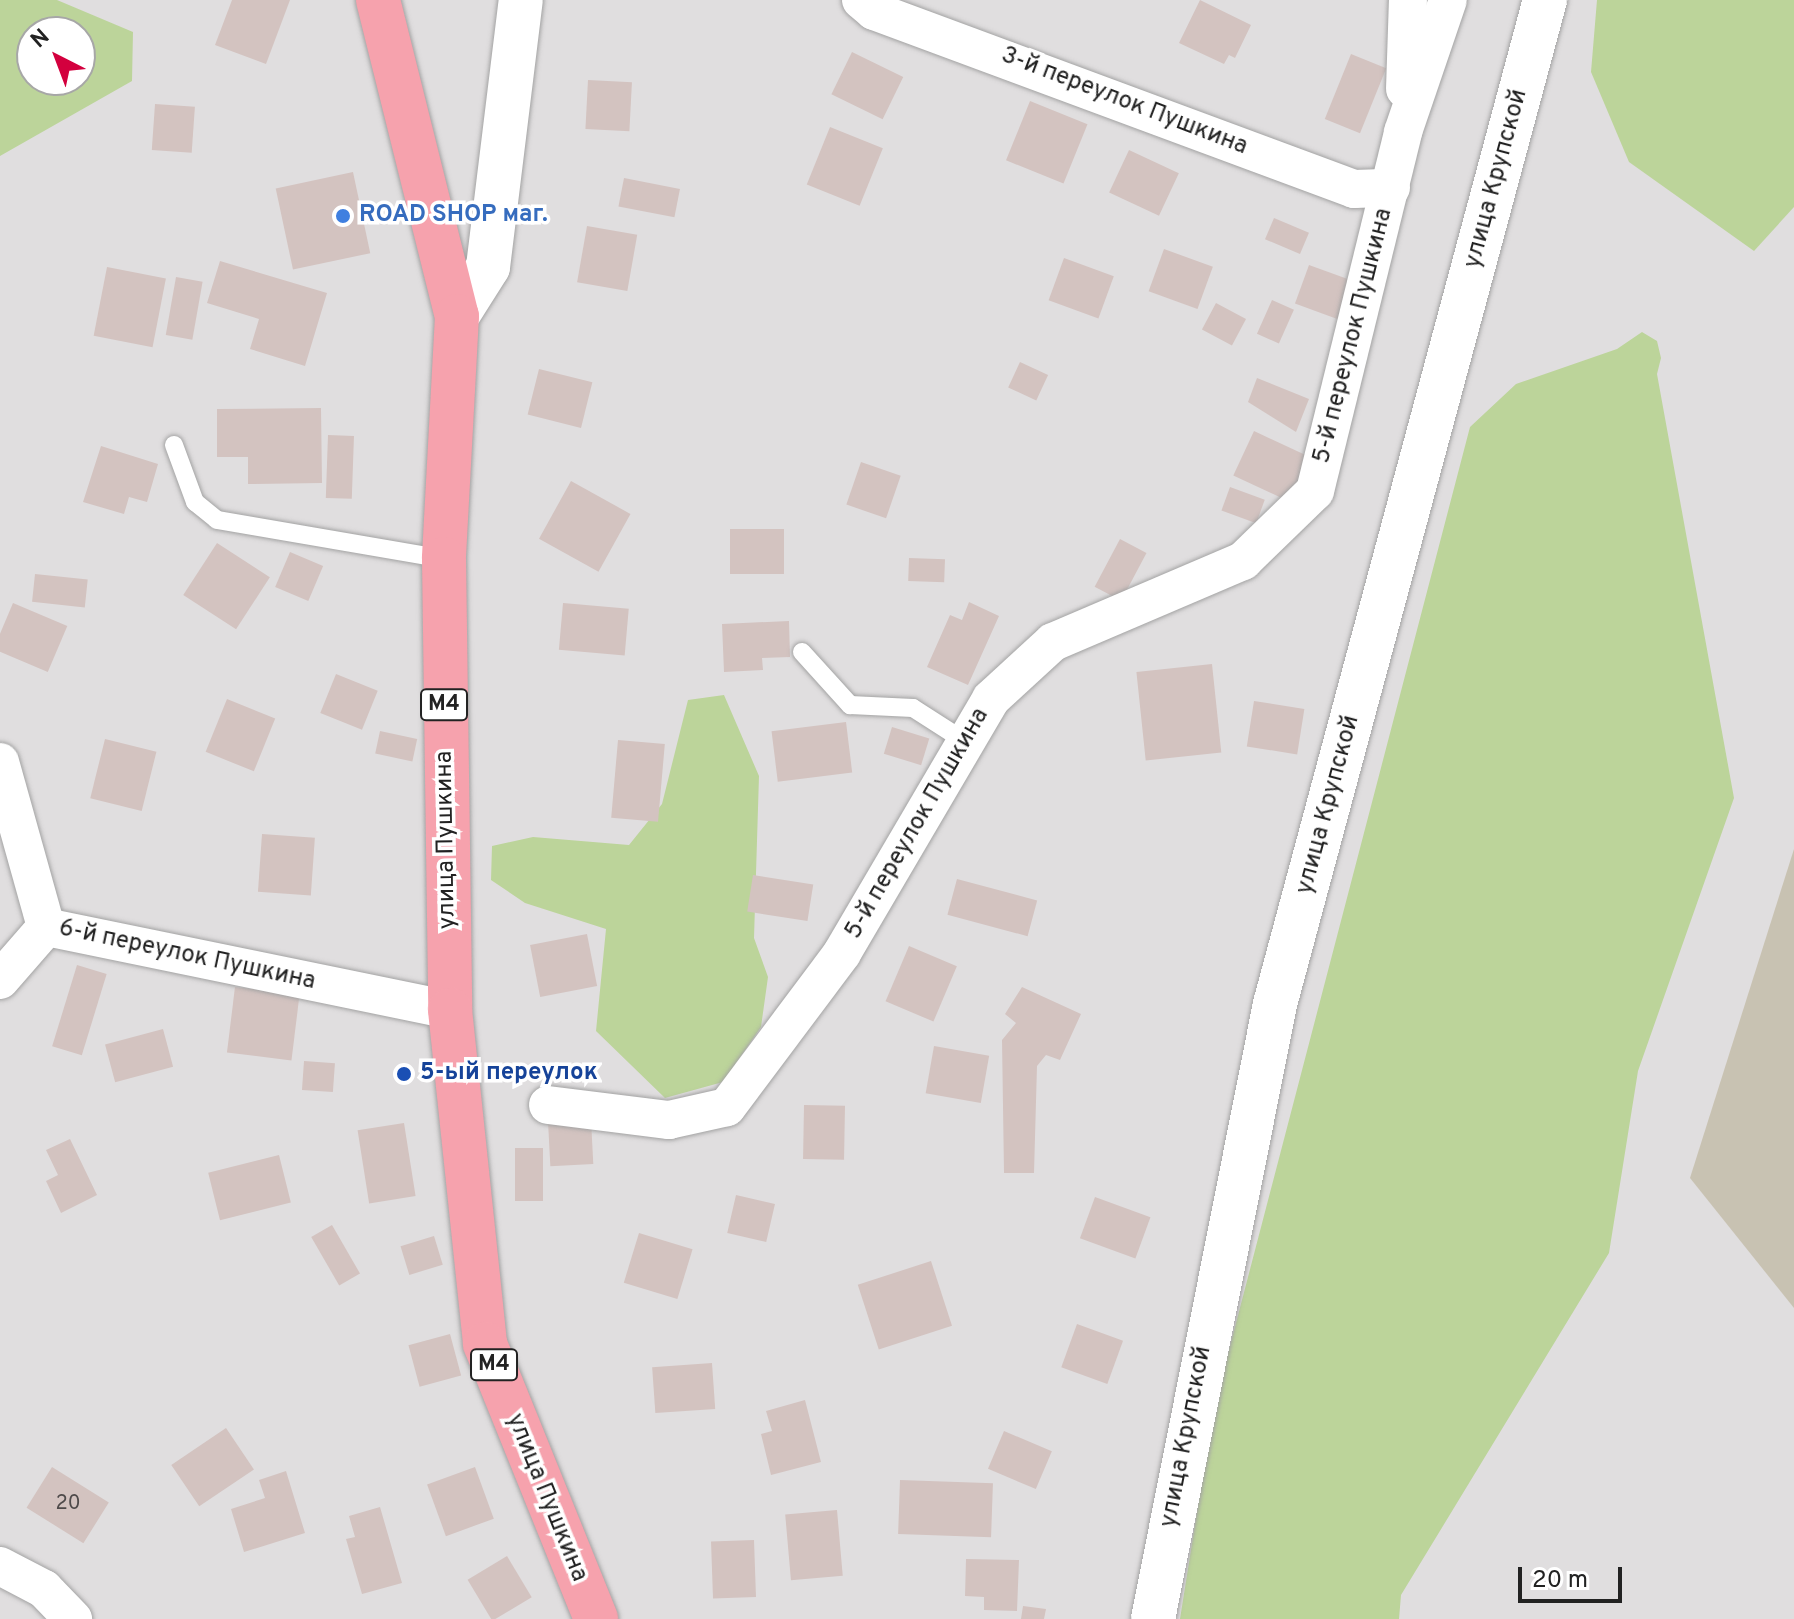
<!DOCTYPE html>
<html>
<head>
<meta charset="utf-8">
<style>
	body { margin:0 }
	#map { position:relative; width:1794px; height:1619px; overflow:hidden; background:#f2ece8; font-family:Overpass,sans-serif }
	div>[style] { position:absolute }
	.residential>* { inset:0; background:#e0dedf }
	.construction>* { inset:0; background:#c8c2b2 }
	.forest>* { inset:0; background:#bcd49a }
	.building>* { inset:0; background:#d3c3c0; transform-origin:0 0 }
	.roads { filter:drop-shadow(0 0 2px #a3a3a3) drop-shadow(0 0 2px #a3a3a3) }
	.service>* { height:18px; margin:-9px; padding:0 9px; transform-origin:9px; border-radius:9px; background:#fff }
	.minor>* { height:38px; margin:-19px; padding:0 19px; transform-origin:19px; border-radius:19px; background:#fff }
	.tertiary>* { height:44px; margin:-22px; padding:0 22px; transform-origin:22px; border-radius:22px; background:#fff }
	.trunk>* { height:44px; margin:-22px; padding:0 22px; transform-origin:22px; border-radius:22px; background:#f6a2ad }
	.dots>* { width:22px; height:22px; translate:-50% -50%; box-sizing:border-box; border:4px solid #fff; border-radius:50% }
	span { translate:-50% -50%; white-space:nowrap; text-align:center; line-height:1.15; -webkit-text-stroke:7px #fff; paint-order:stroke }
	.number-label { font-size:20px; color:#4e4a4a }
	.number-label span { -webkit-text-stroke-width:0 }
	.shield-label span { padding:2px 6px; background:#fff; border:2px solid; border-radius:6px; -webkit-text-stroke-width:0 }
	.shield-label { font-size:22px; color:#222; font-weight:700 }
	.street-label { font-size:24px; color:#222 }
	.shop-label { font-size:24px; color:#366cbe; font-weight:700 }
	.left { translate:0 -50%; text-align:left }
	.transit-label { font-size:24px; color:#164399; font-weight:700 }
	.north { position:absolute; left:16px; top:16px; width:80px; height:80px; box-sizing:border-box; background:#fff; border:2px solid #a7a7a7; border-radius:50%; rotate:318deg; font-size:22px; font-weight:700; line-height:32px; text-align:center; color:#222 }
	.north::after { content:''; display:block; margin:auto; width:28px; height:36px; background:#d3003e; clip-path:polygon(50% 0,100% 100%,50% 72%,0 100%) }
	.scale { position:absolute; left:1518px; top:1567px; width:104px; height:36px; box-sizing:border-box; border:4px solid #222; border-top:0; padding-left:10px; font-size:24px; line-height:28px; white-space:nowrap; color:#222; -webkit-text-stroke:6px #fff; paint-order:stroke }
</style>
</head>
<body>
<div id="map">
	<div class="residential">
		<div style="clip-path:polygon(evenodd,0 0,1794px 0,1794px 1619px,0 1619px,0 0,32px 32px,80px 32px,80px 80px,32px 80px,32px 32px)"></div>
	</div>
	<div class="construction">
		<div style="clip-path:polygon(1794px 849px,1794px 1308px,1690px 1178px)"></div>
	</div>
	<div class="forest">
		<div style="clip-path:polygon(evenodd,0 0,57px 0,133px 32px,132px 81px,0 156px,0 0,32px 32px,80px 32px,80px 80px,32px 80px,32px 32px)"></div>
		<div style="clip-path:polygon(1597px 0,1794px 0,1794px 207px,1754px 251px,1629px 162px,1591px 72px)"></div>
		<div style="clip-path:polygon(1642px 332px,1657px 341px,1661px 358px,1657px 374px,1734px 798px,1638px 1071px,1609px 1253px,1401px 1595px,1399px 1619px,1180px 1619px,1213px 1411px,1470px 427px,1516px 384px,1617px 349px)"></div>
		<div style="clip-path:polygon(724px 695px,759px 776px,754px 938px,768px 977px,761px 1027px,723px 1082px,665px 1098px,596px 1031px,606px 929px,525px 903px,491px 880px,492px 846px,533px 837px,629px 845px,662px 804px,688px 700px)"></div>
	</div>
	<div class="building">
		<div style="clip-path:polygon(232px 0,290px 0,266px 64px,215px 45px)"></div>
		<div style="clip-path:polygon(1200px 0,1251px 25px,1235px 58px,1229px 55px,1224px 64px,1179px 43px)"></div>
		<div style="left:852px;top:52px;width:57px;height:47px;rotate:26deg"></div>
		<div style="left:1351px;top:54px;width:38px;height:70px;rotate:22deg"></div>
		<div style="left:588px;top:80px;width:44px;height:49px;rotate:3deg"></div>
		<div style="left:1030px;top:101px;width:62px;height:64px;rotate:22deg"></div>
		<div style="left:155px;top:104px;width:40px;height:46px;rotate:4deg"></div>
		<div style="left:830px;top:127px;width:57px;height:62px;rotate:22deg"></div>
		<div style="left:1129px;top:150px;width:55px;height:47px;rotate:25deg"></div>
		<div style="left:353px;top:172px;width:83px;height:79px;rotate:78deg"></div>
		<div style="left:624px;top:178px;width:57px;height:29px;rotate:11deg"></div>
		<div style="left:1274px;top:218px;width:38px;height:23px;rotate:23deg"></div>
		<div style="left:587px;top:226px;width:51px;height:57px;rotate:10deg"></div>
		<div style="left:1164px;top:249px;width:52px;height:45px;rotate:20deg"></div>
		<div style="left:1064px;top:258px;width:53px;height:45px;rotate:20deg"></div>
		<div style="clip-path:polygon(220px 261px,327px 293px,305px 366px,250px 349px,259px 319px,207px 303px)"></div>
		<div style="left:1309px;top:265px;width:50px;height:41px;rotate:20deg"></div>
		<div style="left:107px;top:267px;width:60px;height:70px;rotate:11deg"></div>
		<div style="left:176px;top:277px;width:27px;height:59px;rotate:10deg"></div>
		<div style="left:1272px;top:300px;width:24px;height:37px;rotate:24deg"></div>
		<div style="left:1216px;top:303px;width:34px;height:30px;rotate:28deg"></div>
		<div style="left:1020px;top:362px;width:31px;height:28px;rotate:25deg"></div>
		<div style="left:539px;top:369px;width:55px;height:47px;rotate:14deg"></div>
		<div style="clip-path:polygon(1257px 378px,1309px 399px,1296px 432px,1248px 402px)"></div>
		<div style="clip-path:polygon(321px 408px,322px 483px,248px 484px,248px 457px,217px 457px,217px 409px)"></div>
		<div style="left:1254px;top:431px;width:64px;height:49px;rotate:25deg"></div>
		<div style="left:328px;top:435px;width:26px;height:63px;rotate:2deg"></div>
		<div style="clip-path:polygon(101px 446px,158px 464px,147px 502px,129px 497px,124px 514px,83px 502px)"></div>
		<div style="left:861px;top:462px;width:42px;height:45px;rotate:19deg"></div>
		<div style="left:571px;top:481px;width:68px;height:66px;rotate:29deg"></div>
		<div style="left:1230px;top:487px;width:37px;height:25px;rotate:20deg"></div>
		<div style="left:784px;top:529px;width:45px;height:54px;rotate:90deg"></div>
		<div style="left:1120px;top:539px;width:30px;height:54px;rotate:28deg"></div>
		<div style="left:217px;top:543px;width:63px;height:62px;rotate:33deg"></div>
		<div style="left:290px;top:552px;width:36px;height:38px;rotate:23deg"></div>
		<div style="left:909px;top:558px;width:36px;height:23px;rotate:2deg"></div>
		<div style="left:35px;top:574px;width:53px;height:28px;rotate:6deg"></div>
		<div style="clip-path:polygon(969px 602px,999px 616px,968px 685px,927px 667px,950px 615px,962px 620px)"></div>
		<div style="left:13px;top:603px;width:59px;height:50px;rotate:23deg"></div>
		<div style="left:563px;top:603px;width:66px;height:47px;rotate:5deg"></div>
		<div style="clip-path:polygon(789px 621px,790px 657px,762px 658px,763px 670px,724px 672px,722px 624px)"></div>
		<div style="left:1212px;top:664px;width:89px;height:76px;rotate:84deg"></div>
		<div style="left:336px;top:674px;width:45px;height:42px;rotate:22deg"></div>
		<div style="left:227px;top:699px;width:52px;height:57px;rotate:22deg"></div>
		<div style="left:1254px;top:701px;width:51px;height:46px;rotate:9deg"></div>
		<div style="left:846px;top:722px;width:51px;height:75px;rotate:83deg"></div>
		<div style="left:892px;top:727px;width:39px;height:28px;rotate:17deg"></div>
		<div style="left:380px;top:731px;width:38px;height:23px;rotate:12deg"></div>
		<div style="left:105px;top:739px;width:53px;height:61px;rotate:14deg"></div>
		<div style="left:618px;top:740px;width:47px;height:78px;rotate:5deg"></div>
		<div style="left:262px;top:834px;width:53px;height:58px;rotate:4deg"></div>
		<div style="left:753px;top:875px;width:61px;height:37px;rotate:9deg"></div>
		<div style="left:957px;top:879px;width:83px;height:37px;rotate:15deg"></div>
		<div style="left:587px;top:934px;width:53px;height:58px;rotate:79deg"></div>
		<div style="left:909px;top:946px;width:52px;height:60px;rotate:23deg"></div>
		<div style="left:77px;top:965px;width:31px;height:85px;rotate:17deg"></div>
		<div style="left:235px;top:987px;width:65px;height:66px;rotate:7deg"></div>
		<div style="clip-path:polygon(1022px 987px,1081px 1014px,1060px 1060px,1046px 1055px,1037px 1066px,1034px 1173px,1004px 1173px,1002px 1040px,1016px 1023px,1005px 1014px)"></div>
		<div style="left:163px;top:1029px;width:39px;height:60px;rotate:75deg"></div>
		<div style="left:934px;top:1046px;width:56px;height:48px;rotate:10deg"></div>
		<div style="left:304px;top:1061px;width:31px;height:29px;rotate:4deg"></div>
		<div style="left:804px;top:1105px;width:41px;height:54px;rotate:1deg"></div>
		<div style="left:591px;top:1120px;width:44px;height:43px;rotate:87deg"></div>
		<div style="left:404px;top:1123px;width:74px;height:47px;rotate:81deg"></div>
		<div style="clip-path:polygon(70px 1139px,97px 1195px,61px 1213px,46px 1181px,58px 1175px,46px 1150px)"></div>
		<div style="left:515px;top:1148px;width:28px;height:53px"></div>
		<div style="left:279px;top:1155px;width:49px;height:73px;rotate:76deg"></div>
		<div style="left:736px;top:1195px;width:40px;height:39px;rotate:13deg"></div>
		<div style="left:1095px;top:1197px;width:59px;height:44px;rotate:20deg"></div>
		<div style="left:332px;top:1225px;width:56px;height:24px;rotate:60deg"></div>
		<div style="left:639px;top:1233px;width:56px;height:52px;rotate:17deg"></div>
		<div style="left:434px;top:1236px;width:30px;height:35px;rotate:73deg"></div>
		<div style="left:931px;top:1261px;width:68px;height:77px;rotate:72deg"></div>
		<div style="left:1077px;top:1324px;width:49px;height:46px;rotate:20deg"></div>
		<div style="left:450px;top:1334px;width:43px;height:43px;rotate:75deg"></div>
		<div style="left:712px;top:1363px;width:46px;height:60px;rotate:86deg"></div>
		<div style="clip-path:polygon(805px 1400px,821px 1462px,771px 1475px,761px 1434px,772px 1431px,766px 1411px)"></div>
		<div style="left:226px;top:1428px;width:50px;height:66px;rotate:56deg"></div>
		<div style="left:1004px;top:1431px;width:52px;height:41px;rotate:23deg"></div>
		<div style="left:52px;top:1467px;width:67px;height:48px;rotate:32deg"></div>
		<div style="left:475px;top:1467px;width:55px;height:51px;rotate:70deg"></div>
		<div style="clip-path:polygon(286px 1471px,305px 1533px,244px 1552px,231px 1509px,265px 1498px,259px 1480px)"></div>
		<div style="left:900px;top:1480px;width:93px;height:54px;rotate:2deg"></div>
		<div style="clip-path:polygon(380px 1507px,402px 1583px,362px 1594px,346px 1539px,355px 1537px,349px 1516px)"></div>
		<div style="left:837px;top:1510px;width:66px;height:52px;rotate:85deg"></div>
		<div style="left:754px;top:1540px;width:57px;height:43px;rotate:88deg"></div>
		<div style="left:507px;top:1556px;width:48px;height:46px;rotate:59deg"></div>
		<div style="clip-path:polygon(966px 1559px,1019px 1560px,1017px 1611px,984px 1610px,984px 1597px,965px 1596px)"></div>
		<div style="clip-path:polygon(1023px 1606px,1046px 1609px,1044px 1619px,1021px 1619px)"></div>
	</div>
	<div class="roads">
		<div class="service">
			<div style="left:174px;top:445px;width:61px;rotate:69.8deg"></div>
			<div style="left:195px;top:502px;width:28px;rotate:39deg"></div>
			<div style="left:217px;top:520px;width:230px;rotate:9.7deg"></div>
			<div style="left:802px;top:652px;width:72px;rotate:47.8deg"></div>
			<div style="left:850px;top:705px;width:63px;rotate:2.7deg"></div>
			<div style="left:913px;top:708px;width:63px;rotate:32.7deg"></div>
		</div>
		<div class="minor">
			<div style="left:861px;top:0;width:17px;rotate:40deg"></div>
			<div style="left:874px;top:11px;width:512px;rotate:20.35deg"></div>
			<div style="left:1354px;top:189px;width:37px;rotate:-2deg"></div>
			<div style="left:1405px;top:89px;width:89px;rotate:-88.1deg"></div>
			<div style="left:0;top:762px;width:171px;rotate:74.4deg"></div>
			<div style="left:46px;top:927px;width:412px;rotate:11.6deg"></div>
			<div style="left:0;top:980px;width:70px;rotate:-49deg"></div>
			<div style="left:548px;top:1105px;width:122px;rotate:7.1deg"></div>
			<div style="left:669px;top:1120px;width:59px;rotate:-12.6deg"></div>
			<div style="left:727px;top:1107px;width:192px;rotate:-53.2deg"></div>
			<div style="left:842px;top:953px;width:294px;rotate:-59.6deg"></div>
			<div style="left:991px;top:699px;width:84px;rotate:-42.6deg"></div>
			<div style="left:1053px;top:642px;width:207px;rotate:-23.1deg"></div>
			<div style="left:1243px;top:561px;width:100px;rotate:-44.2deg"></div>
			<div style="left:1315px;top:491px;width:370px;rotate:-76.2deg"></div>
			<div style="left:1403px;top:132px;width:139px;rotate:-71.2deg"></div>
			<div style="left:0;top:1566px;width:50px;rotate:27.6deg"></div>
			<div style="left:44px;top:1589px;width:42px;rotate:46deg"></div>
		</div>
		<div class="tertiary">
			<div style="left:457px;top:316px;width:58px;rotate:-57.7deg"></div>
			<div style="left:488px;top:267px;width:269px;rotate:-83deg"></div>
			<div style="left:1153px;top:1619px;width:627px;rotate:-78.78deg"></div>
			<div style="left:1275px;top:1004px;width:1040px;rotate:-74.95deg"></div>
		</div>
		<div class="trunk">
			<div style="left:378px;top:0;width:326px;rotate:76deg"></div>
			<div style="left:457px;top:316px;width:243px;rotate:93.1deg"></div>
			<div style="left:444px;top:559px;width:451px;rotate:89.2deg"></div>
			<div style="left:450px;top:1010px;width:336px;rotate:84deg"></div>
			<div style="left:485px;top:1344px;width:297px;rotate:68deg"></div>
		</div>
	</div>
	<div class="dots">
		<div style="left:343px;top:216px;background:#3f7fe0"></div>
		<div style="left:404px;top:1074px;background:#1a4fb4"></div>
	</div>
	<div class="number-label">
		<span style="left:68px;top:1504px">20</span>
	</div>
	<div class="shield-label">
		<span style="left:444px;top:705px">M4</span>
		<span style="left:494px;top:1365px">M4</span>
	</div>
	<div class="street-label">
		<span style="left:1124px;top:102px;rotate:21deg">3-й переулок Пушкина</span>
		<span style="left:1497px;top:179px;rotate:-75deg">улица Крупской</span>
		<span style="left:1354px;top:336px;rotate:-76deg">5-й переулок Пушкина</span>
		<span style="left:1329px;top:805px;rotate:-75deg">улица Крупской</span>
		<span style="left:918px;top:824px;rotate:-60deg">5-й переулок Пушкина</span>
		<span style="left:447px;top:840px;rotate:-91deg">улица Пушкина</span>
		<span style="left:187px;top:956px;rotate:12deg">6-й переулок Пушкина</span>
		<span style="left:1187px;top:1437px;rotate:-79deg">улица Крупской</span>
		<span style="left:546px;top:1498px;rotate:68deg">улица Пушкина</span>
	</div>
	<div class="shop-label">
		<span class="left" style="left:359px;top:216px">ROAD SHOP маг.</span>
	</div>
	<div class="transit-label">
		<span class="left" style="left:420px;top:1074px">5-ый переулок</span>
	</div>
	<div class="north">N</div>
	<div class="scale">20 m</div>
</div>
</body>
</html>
